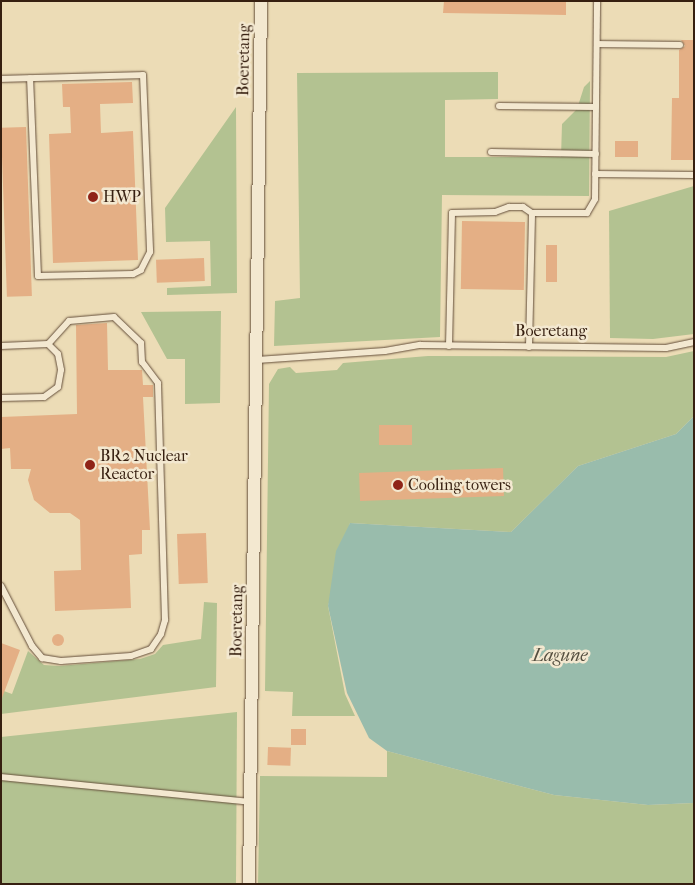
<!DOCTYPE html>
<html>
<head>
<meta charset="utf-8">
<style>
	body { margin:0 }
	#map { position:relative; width:695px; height:885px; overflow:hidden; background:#ecdcb6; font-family:"IM FELL French Canon",serif }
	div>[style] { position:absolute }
	.green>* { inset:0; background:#b3c291 }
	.water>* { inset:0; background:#99bcac }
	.building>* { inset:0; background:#e4af85; transform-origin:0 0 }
	.round { border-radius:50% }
	.roads { filter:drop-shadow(0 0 1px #644e3a) drop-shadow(0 0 1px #644e3a) }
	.lane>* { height:6px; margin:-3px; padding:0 3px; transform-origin:3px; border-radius:3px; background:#f3e8d0 }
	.street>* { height:12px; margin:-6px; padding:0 6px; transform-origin:6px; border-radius:6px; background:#f3e8d0 }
	.dots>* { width:14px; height:14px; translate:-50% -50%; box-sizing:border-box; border:2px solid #f3e8d0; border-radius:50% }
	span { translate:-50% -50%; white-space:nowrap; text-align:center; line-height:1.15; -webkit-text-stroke:5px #f3e8d0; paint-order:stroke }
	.street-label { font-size:16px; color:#361f10 }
	.poi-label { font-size:16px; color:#361f10 }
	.left { translate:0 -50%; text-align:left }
	.water-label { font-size:18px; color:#544e3f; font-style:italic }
	.frame { position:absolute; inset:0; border:2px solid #361f10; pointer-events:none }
</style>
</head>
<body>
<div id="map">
	<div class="green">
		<div style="clip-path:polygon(498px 72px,498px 99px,445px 100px,445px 157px,561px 157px,562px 124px,577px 109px,584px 87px,590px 81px,589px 196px,442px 195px,440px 337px,274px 346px,275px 301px,300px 298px,297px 73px)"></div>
		<div style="clip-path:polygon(236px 107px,237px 293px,167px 295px,167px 288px,211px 286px,210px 241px,166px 242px,165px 208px)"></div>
		<div style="clip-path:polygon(694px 186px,694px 334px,653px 339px,610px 338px,609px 211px)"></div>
		<div style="clip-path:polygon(221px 311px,220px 403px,185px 404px,185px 359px,167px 359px,141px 312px)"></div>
		<div style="clip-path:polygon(694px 351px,694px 416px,676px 434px,578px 466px,511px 532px,350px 523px,328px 606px,345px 694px,355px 716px,292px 716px,293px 692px,265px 691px,269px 384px,278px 369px,290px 367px,296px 373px,337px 370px,343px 363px,428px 356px,666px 357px)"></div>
		<div style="clip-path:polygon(204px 602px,217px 603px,216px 687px,1px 714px,1px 690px,12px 694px,28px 651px,44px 665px,59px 666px,140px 659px,155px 654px,163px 645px,201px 639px)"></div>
		<div style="clip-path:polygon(237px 712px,236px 884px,1px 884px,1px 737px)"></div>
		<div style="clip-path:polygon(387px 751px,554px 795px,648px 805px,694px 803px,694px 884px,258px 884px,260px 776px,387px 777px)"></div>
	</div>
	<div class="water">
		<div style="clip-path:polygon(694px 416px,694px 803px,648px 805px,554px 795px,387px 751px,369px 738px,347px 693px,328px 606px,336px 551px,350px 523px,511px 532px,578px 466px,676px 434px)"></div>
	</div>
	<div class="building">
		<div style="clip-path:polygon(444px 1px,566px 1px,566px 15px,443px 13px)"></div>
		<div style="clip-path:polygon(681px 40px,694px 40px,694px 160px,671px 160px,672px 98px,679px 98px,679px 50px,685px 46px)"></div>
		<div style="clip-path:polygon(132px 82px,133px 103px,100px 104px,101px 133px,133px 131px,138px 260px,53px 263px,49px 134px,71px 133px,70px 107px,63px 107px,62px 84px)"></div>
		<div style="left:26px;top:127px;width:169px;height:25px;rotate:88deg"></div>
		<div style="left:615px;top:141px;width:23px;height:16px"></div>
		<div style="left:462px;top:221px;width:63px;height:68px;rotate:1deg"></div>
		<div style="left:546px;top:245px;width:11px;height:37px"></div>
		<div style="left:204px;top:258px;width:23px;height:48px;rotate:88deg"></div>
		<div style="clip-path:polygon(107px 323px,108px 370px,142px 370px,143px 385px,153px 385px,153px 397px,143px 397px,150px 530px,142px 530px,142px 554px,129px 555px,131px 608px,55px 611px,54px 571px,81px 570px,80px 520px,70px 513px,50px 513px,34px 500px,28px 480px,31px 469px,11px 469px,10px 448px,1px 449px,1px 417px,77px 414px,76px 325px)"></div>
		<div style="left:412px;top:425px;width:20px;height:33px;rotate:90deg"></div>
		<div style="left:503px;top:468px;width:28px;height:144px;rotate:88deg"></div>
		<div style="left:206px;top:533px;width:50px;height:29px;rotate:88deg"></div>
		<div class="round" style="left:52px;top:634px;width:12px;height:12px"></div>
		<div style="clip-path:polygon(1px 643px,20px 650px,2px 698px,1px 698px)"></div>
		<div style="left:291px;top:729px;width:15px;height:16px"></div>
		<div style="left:268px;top:747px;width:23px;height:18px;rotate:2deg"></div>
	</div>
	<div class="roads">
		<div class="lane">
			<div style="left:597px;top:44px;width:83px;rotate:0.7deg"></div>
			<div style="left:1px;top:79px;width:142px;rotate:-1.6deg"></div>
			<div style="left:143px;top:75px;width:177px;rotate:87.7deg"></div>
			<div style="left:150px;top:252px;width:20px;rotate:117deg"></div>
			<div style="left:141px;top:270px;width:9px;rotate:153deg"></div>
			<div style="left:133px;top:274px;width:95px;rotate:178.8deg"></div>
			<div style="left:38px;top:276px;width:198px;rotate:-92.3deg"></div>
			<div style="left:499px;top:106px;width:97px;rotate:0.6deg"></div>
			<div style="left:491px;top:152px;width:105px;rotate:1.1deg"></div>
			<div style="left:595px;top:174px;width:99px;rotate:0.6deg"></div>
			<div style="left:1px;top:346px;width:47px;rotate:-2.4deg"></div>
			<div style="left:48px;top:344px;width:14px;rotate:45deg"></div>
			<div style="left:58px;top:354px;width:16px;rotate:79deg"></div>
			<div style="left:61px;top:370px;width:17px;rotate:100deg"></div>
			<div style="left:58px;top:387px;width:17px;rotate:144deg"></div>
			<div style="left:44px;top:397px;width:43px;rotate:178.7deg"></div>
			<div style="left:449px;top:346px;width:133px;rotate:-88.7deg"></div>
			<div style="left:452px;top:213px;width:43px;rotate:-1.3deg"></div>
			<div style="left:495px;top:212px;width:15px;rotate:-20deg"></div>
			<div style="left:509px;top:207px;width:14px"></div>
			<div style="left:523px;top:207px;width:11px;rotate:34deg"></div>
			<div style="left:532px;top:213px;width:55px"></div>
			<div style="left:587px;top:213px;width:16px;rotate:-60deg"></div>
			<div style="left:595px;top:199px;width:198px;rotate:-89.4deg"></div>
			<div style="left:529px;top:347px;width:134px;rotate:-88.7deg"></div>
			<div style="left:257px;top:360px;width:128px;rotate:-4deg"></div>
			<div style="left:385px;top:351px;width:36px;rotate:-10deg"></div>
			<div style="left:420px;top:345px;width:246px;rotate:0.7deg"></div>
			<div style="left:666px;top:348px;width:29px;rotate:-12deg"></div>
			<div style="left:1px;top:586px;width:68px;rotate:62.7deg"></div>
			<div style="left:32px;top:646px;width:16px;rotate:50deg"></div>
			<div style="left:42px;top:658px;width:19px;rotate:9deg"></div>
			<div style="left:61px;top:661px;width:70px;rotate:-4.1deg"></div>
			<div style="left:131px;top:656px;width:21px;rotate:-19deg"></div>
			<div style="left:151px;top:649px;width:18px;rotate:-56deg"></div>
			<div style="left:161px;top:634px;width:15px;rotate:-74deg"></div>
			<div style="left:165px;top:620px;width:237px;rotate:-91.7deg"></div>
			<div style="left:158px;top:383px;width:26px;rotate:-127deg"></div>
			<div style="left:142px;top:362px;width:19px;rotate:-93deg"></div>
			<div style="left:141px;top:343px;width:37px;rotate:-136deg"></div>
			<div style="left:114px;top:317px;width:45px;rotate:174.9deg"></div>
			<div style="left:69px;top:321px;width:31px;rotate:132deg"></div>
			<div style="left:1px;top:777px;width:250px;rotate:5.7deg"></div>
		</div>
		<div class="street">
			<div style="left:249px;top:884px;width:883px;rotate:-89.22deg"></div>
		</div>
	</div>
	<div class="dots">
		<div style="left:93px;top:197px;background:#8f2418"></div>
		<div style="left:90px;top:465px;background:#8f2418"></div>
		<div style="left:398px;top:485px;background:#8f2418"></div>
	</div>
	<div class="street-label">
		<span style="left:244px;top:60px;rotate:-89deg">Boeretang</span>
		<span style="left:551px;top:331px">Boeretang</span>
		<span style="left:237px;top:621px;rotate:-89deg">Boeretang</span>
	</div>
	<div class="poi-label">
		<span class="left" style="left:103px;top:197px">HWP</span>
		<span class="left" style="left:100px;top:465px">BR2 Nuclear<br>Reactor</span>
		<span class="left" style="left:408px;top:485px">Cooling towers</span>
	</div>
	<div class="water-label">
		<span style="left:560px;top:656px">Lagune</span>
	</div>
	<div class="frame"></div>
</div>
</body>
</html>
